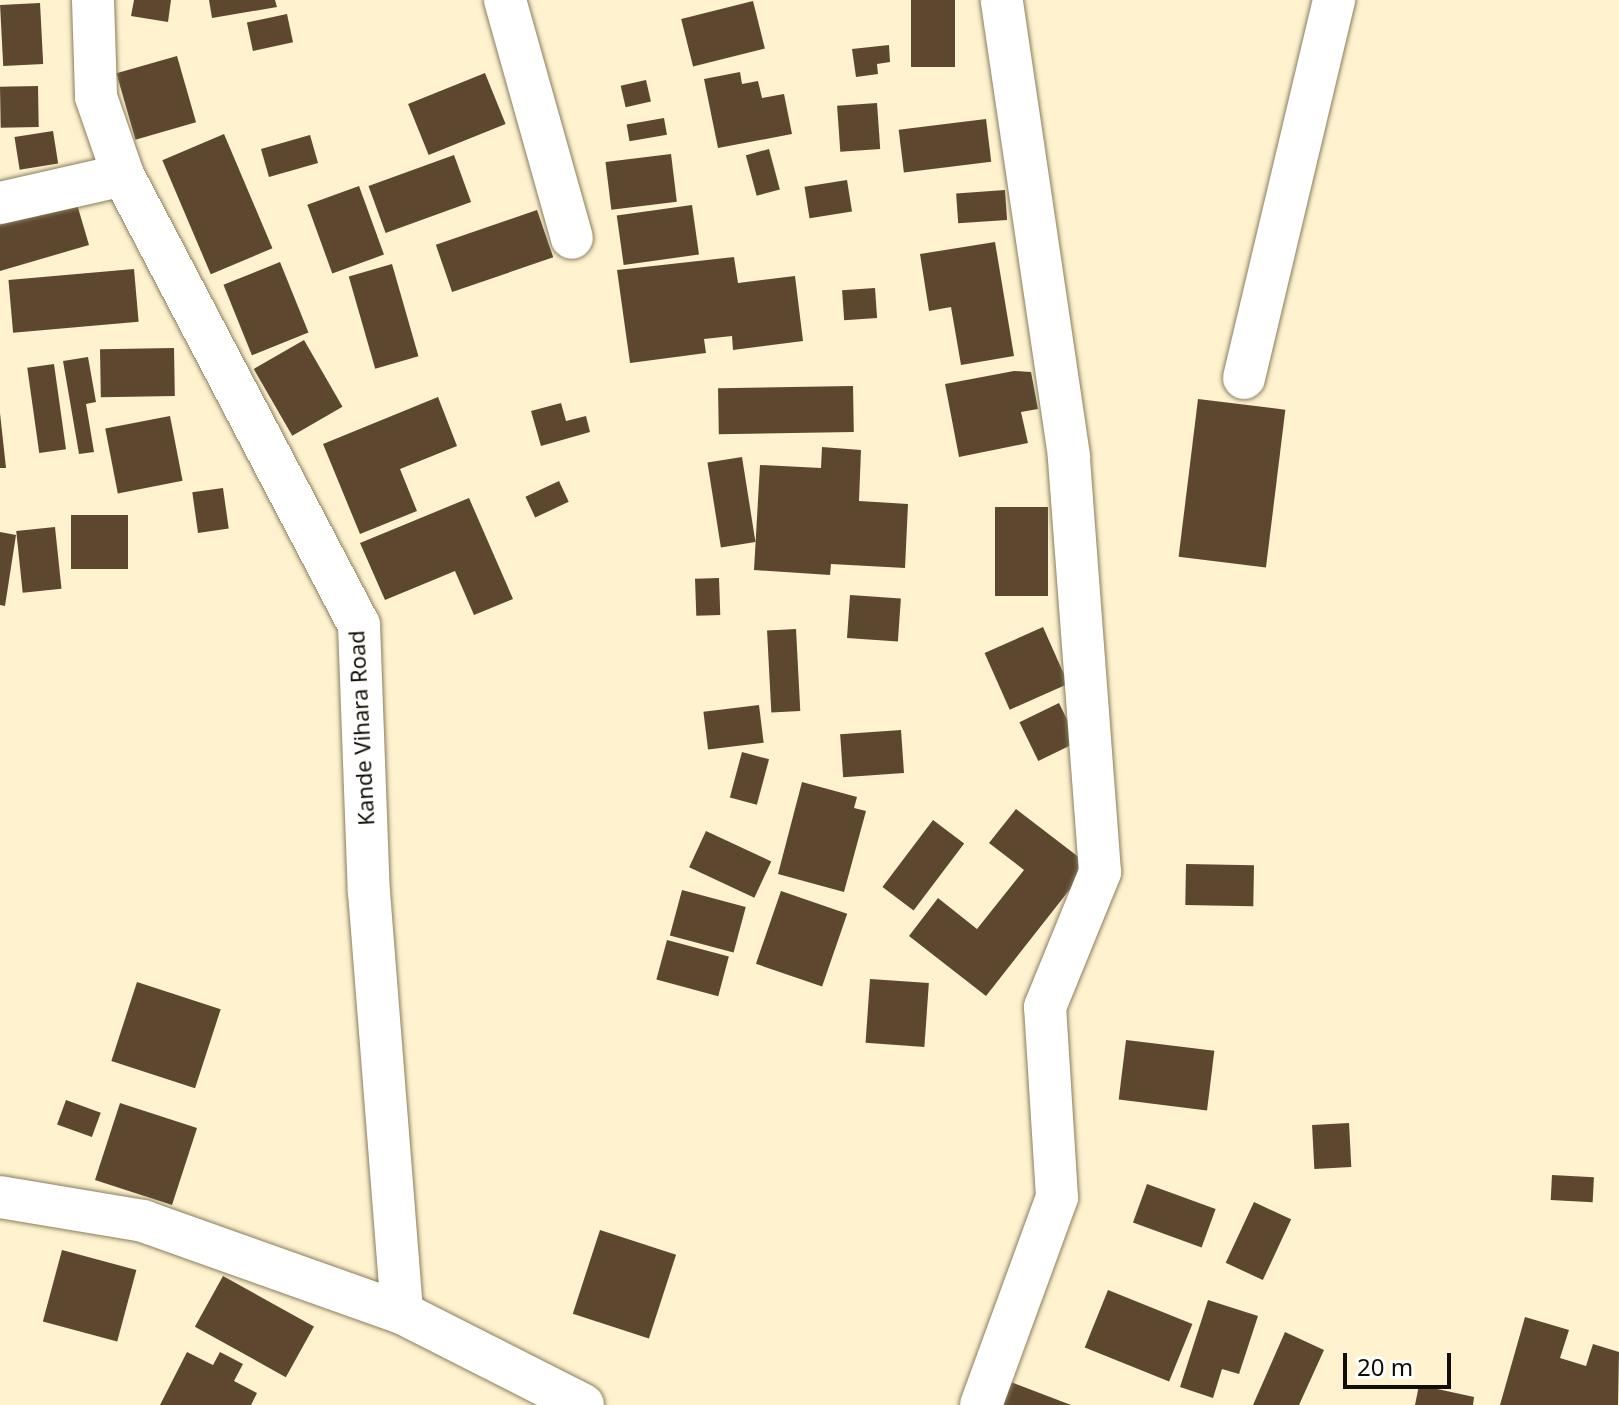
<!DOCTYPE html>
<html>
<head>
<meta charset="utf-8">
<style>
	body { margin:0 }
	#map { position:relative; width:1619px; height:1405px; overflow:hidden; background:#fef2cf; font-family:"Noto Sans",sans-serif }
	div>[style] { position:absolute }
	.building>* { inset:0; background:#5d482f; transform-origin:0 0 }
	.roads { filter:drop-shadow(0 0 2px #897e5e) drop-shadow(0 0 2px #897e5e) }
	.minor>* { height:42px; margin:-21px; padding:0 21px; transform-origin:21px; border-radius:21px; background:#fff }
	span { translate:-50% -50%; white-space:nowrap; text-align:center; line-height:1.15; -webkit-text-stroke:8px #fff; paint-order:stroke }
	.street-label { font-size:22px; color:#120d03 }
	.scale { position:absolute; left:1343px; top:1353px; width:108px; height:36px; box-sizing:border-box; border:4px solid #120d03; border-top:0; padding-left:10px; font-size:24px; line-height:28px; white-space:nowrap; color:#120d03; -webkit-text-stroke:6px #fff; paint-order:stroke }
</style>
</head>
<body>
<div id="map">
	<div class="building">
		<div style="clip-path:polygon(134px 0,171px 0,168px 22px,131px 16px)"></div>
		<div style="clip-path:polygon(209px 0,275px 0,277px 7px,212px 18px)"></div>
		<div style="left:911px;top:0;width:44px;height:67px"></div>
		<div style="left:753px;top:1px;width:49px;height:74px;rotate:76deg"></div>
		<div style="left:40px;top:3px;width:61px;height:40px;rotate:87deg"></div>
		<div style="left:287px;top:14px;width:29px;height:41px;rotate:78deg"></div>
		<div style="clip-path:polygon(889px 45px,890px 62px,877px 64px,878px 74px,856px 77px,852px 49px)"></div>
		<div style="left:177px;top:56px;width:69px;height:63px;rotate:74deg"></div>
		<div style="clip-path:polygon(740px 72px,742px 84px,758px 81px,762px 98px,784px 94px,792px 134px,718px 148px,704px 79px)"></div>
		<div style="left:485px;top:73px;width:55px;height:83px;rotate:68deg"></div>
		<div style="left:646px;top:80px;width:22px;height:26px;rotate:77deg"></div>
		<div style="left:38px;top:86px;width:41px;height:38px;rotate:89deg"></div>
		<div style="left:877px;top:103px;width:46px;height:40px;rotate:86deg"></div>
		<div style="left:664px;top:118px;width:17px;height:38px;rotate:80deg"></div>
		<div style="left:986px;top:119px;width:43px;height:88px;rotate:83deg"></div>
		<div style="left:53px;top:131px;width:33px;height:39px;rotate:81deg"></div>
		<div style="left:224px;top:134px;width:124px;height:67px;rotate:67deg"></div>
		<div style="left:310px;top:135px;width:29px;height:51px;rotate:74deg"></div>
		<div style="left:769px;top:149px;width:42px;height:24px;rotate:75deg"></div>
		<div style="left:671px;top:154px;width:48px;height:66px;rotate:83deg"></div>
		<div style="left:454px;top:155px;width:50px;height:91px;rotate:70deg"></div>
		<div style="left:847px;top:180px;width:32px;height:43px;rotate:81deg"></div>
		<div style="left:359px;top:186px;width:73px;height:55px;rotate:70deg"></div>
		<div style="left:1005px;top:190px;width:30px;height:49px;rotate:86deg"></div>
		<div style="clip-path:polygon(74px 194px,89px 245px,0 271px,0 215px)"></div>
		<div style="left:692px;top:205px;width:50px;height:76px;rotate:82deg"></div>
		<div style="left:537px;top:210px;width:50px;height:107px;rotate:71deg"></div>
		<div style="clip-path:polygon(995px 242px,1014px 356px,961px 365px,951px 307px,929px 311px,920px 254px)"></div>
		<div style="clip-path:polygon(734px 257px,738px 283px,795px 276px,803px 341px,733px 350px,732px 336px,704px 339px,706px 353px,630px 363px,617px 270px)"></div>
		<div style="left:280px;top:262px;width:76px;height:61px;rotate:68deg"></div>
		<div style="left:392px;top:264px;width:96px;height:45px;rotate:74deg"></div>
		<div style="left:134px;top:269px;width:53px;height:126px;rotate:85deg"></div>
		<div style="left:875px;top:288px;width:30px;height:33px;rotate:86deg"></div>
		<div style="left:304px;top:340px;width:77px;height:58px;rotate:60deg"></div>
		<div style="left:174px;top:348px;width:48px;height:74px;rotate:89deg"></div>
		<div style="clip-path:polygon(88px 357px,96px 402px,86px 404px,94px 452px,79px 454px,63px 361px)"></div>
		<div style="left:54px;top:364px;width:86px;height:27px;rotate:82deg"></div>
		<div style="clip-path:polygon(1014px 371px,1031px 372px,1038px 409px,1021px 412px,1028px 443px,959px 457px,945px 384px)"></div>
		<div style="left:853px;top:386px;width:46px;height:135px;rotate:89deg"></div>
		<div style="clip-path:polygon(438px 397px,457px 446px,400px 469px,417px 511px,360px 534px,323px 444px)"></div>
		<div style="left:1198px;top:399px;width:88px;height:159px;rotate:7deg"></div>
		<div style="clip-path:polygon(561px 403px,566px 421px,586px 416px,590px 432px,541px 446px,531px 411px)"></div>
		<div style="clip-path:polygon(0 413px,6px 468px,0 468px)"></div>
		<div style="left:170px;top:416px;width:66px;height:66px;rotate:79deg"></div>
		<div style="clip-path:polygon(822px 447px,861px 450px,859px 501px,908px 504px,905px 568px,831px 564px,830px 575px,754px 570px,760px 465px,821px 468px)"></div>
		<div style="left:742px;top:457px;width:86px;height:35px;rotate:81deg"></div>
		<div style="left:559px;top:481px;width:23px;height:37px;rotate:65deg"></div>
		<div style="left:223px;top:488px;width:41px;height:31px;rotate:82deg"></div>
		<div style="clip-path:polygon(469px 498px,513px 599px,474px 615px,455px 571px,385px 600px,360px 543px)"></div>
		<div style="left:995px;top:507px;width:53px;height:89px"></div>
		<div style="left:71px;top:515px;width:57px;height:54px"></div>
		<div style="left:55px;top:527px;width:62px;height:39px;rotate:84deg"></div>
		<div style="clip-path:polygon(0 532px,16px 535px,5px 606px,0 605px)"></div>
		<div style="left:719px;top:578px;width:37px;height:24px;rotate:88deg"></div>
		<div style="left:850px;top:595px;width:51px;height:43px;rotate:4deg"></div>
		<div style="left:1043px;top:627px;width:62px;height:64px;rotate:66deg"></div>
		<div style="left:796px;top:629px;width:82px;height:29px;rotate:87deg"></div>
		<div style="left:1059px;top:703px;width:43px;height:44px;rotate:64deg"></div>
		<div style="left:759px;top:705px;width:38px;height:56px;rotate:83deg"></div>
		<div style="left:901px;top:730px;width:43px;height:61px;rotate:86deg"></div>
		<div style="left:742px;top:752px;width:28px;height:47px;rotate:15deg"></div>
		<div style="clip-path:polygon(802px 782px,857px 797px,854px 808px,866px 811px,844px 892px,778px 874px)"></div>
		<div style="clip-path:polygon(1016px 809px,1089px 865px,986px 996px,909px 936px,938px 898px,977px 929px,1024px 870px,989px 843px)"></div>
		<div style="left:933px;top:820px;width:39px;height:84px;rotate:37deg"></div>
		<div style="left:706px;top:831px;width:72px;height:40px;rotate:25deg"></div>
		<div style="left:1186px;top:864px;width:68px;height:41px;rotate:1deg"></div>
		<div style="left:682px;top:890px;width:66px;height:47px;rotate:15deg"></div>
		<div style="left:781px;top:891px;width:70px;height:77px;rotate:19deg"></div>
		<div style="left:667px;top:940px;width:64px;height:41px;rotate:15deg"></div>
		<div style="left:870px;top:979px;width:59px;height:64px;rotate:4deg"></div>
		<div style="left:137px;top:982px;width:88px;height:83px;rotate:18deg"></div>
		<div style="left:1126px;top:1040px;width:89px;height:60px;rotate:7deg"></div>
		<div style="left:66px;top:1100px;width:37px;height:26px;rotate:20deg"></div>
		<div style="left:120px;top:1103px;width:81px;height:81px;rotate:18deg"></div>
		<div style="left:1349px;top:1123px;width:44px;height:37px;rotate:87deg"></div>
		<div style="left:1552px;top:1175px;width:42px;height:25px;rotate:3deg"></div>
		<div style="left:1147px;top:1184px;width:73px;height:41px;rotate:20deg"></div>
		<div style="left:1254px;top:1202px;width:41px;height:67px;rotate:25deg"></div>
		<div style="left:600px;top:1230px;width:80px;height:88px;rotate:18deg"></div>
		<div style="left:62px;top:1250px;width:77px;height:74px;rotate:15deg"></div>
		<div style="left:223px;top:1276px;width:104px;height:58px;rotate:29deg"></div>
		<div style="left:1108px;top:1290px;width:91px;height:62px;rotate:22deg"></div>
		<div style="clip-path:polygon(1208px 1300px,1258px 1316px,1239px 1374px,1222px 1369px,1213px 1398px,1180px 1387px)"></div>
		<div style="clip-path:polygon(1525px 1317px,1569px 1330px,1560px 1358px,1586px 1366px,1593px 1344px,1619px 1352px,1618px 1405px,1500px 1405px)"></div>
		<div style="clip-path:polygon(1285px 1332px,1324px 1350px,1299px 1405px,1253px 1405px)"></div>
		<div style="clip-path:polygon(187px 1352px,213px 1365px,220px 1352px,243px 1364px,234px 1381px,257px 1393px,251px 1405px,160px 1405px)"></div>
		<div style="clip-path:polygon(1003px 1379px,1071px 1405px,993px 1405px)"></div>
		<div style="clip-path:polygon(1419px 1385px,1474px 1397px,1473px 1405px,1415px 1405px)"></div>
	</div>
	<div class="roads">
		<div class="minor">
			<div style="left:93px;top:0;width:97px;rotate:88.2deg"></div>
			<div style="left:96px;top:97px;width:83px;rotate:70.9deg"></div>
			<div style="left:123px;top:175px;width:508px;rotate:62.33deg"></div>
			<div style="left:359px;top:625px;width:267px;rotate:87.9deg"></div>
			<div style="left:369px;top:892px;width:422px;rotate:85.5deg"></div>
			<div style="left:402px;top:1313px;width:203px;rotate:26.9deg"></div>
			<div style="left:505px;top:0;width:247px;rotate:74.3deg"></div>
			<div style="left:0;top:203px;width:126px;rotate:-12.8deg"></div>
			<div style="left:1244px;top:378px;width:389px;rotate:-76.6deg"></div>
			<div style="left:0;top:1197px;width:145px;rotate:9.5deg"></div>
			<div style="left:143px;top:1221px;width:275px;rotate:19.6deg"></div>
			<div style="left:981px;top:1405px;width:221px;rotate:-69.9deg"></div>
			<div style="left:1057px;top:1197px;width:190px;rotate:-93.6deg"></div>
			<div style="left:1045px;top:1007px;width:146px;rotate:-67.8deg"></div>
			<div style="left:1100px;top:872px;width:417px;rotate:-94.3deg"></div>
			<div style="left:1069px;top:456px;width:461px;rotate:-98.4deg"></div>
		</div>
	</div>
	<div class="street-label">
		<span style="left:361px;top:728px;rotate:-93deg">Kande Vihara Road</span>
	</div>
	<div class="scale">20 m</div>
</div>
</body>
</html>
